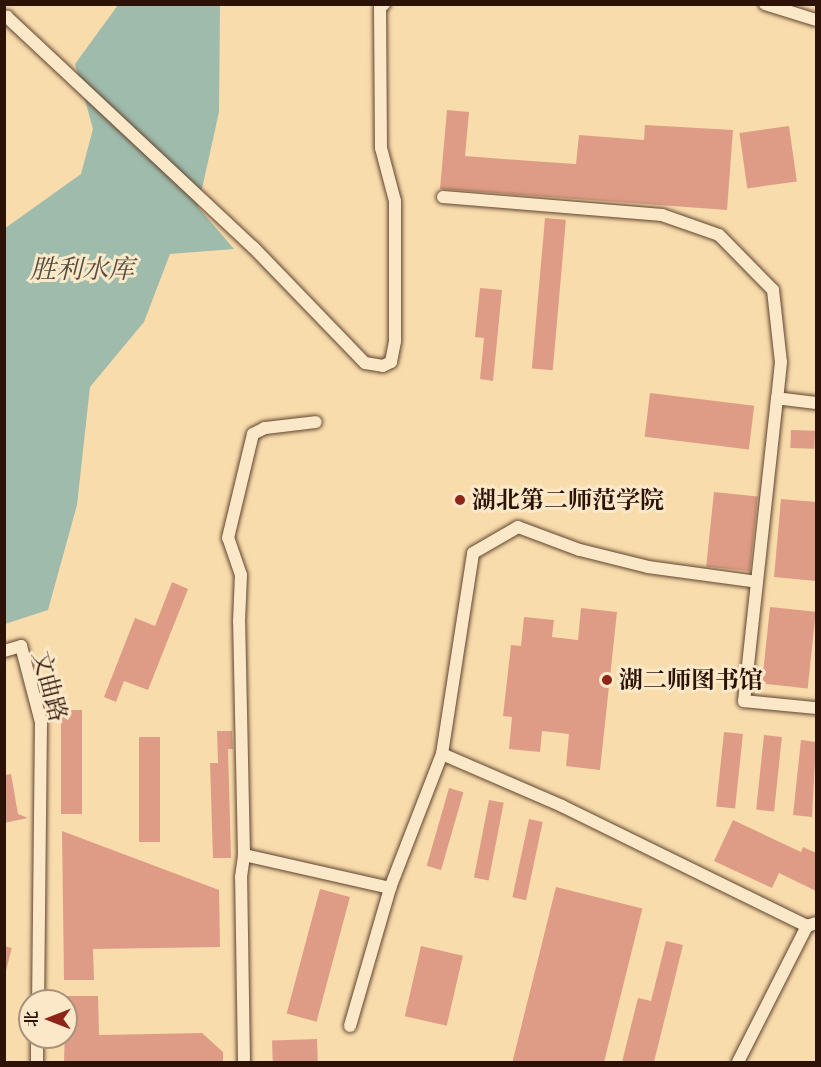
<!DOCTYPE html>
<html>
<head>
<meta charset="utf-8">
<style>
	body { margin:0 }
	#map { position:relative; width:821px; height:1067px; overflow:hidden; background:#f9dcac; font-family:"EB Garamond","Noto Serif SC",serif }
	div>[style] { position:absolute }
	.water>* { inset:0; background:#9ebbac }
	.building>* { inset:0; background:#de9c86; transform-origin:0 0 }
	.roads { filter:drop-shadow(0 0 2px #604430) drop-shadow(0 0 2px #604430) }
	.minor>* { height:12px; margin:-6px; padding:0 6px; transform-origin:6px; border-radius:6px; background:#fbe8c9 }
	.dots>* { width:16px; height:16px; translate:-50% -50%; box-sizing:border-box; border:3px solid #fbe8c9; border-radius:50% }
	span { translate:-50% -50%; white-space:nowrap; text-align:center; line-height:1.15; -webkit-text-stroke:6px #fbe8c9; paint-order:stroke }
	.poi-label { font-size:24px; color:#2d1207; font-weight:700 }
	.left { translate:0 -50%; text-align:left }
	.street-label { font-size:24px; color:#2d1207 }
	.water-label { font-size:26px; color:#554d41; font-style:italic }
	.frame { position:absolute; inset:0; border:6px solid #2d1207; pointer-events:none }
	.north { position:absolute; left:18px; top:989px; width:60px; height:60px; box-sizing:border-box; background:#fbe8c9; border:2px solid #a9927b; border-radius:50%; rotate:270deg; font-size:16px; font-weight:700; line-height:24px; text-align:center; color:#2d1207 }
	.north::after { content:''; display:block; margin:auto; width:21px; height:27px; background:#8f2418; clip-path:polygon(50% 0,100% 100%,50% 72%,0 100%) }
</style>
</head>
<body>
<div id="map">
	<div class="water">
		<div style="clip-path:polygon(118px 5px,220px 5px,219px 112px,198px 207px,234px 249px,170px 254px,144px 322px,90px 387px,77px 505px,48px 610px,5px 624px,4px 229px,81px 174px,93px 129px,75px 64px)"></div>
	</div>
	<div class="building">
		<div style="clip-path:polygon(447px 110px,469px 112px,465px 156px,531px 161px,576px 164px,579px 135px,644px 140px,645px 125px,733px 130px,727px 210px,440px 189px)"></div>
		<div style="left:789px;top:126px;width:56px;height:50px;rotate:82deg"></div>
		<div style="left:545px;top:218px;width:21px;height:151px;rotate:5deg"></div>
		<div style="clip-path:polygon(480px 288px,502px 290px,493px 381px,480px 379px,484px 338px,475px 337px)"></div>
		<div style="left:650px;top:393px;width:105px;height:44px;rotate:7deg"></div>
		<div style="left:791px;top:430px;width:24px;height:18px;rotate:2deg"></div>
		<div style="left:714px;top:492px;width:44px;height:75px;rotate:6deg"></div>
		<div style="clip-path:polygon(781px 499px,816px 502px,816px 581px,774px 577px)"></div>
		<div style="clip-path:polygon(172px 582px,188px 589px,148px 690px,124px 681px,116px 702px,104px 697px,135px 618px,155px 626px)"></div>
		<div style="left:770px;top:607px;width:46px;height:77px;rotate:6deg"></div>
		<div style="clip-path:polygon(581px 608px,617px 612px,600px 770px,566px 766px,569px 734px,542px 731px,540px 752px,509px 749px,512px 717px,503px 716px,511px 645px,521px 646px,524px 617px,554px 620px,552px 637px,578px 640px)"></div>
		<div style="left:61px;top:710px;width:21px;height:104px"></div>
		<div style="clip-path:polygon(217px 731px,232px 731px,233px 749px,228px 749px,231px 858px,213px 858px,210px 763px,218px 763px)"></div>
		<div style="left:724px;top:732px;width:19px;height:75px;rotate:6deg"></div>
		<div style="left:764px;top:735px;width:18px;height:75px;rotate:6deg"></div>
		<div style="left:139px;top:737px;width:21px;height:105px"></div>
		<div style="clip-path:polygon(801px 740px,816px 742px,812px 817px,793px 815px)"></div>
		<div style="clip-path:polygon(11px 774px,18px 814px,28px 818px,4px 823px,4px 775px)"></div>
		<div style="left:449px;top:788px;width:15px;height:81px;rotate:16deg"></div>
		<div style="left:489px;top:800px;width:15px;height:79px;rotate:11deg"></div>
		<div style="left:529px;top:819px;width:14px;height:80px;rotate:12deg"></div>
		<div style="clip-path:polygon(733px 820px,801px 852px,803px 847px,816px 853px,816px 891px,779px 873px,772px 888px,714px 861px)"></div>
		<div style="clip-path:polygon(62px 831px,219px 890px,220px 947px,93px 949px,94px 980px,64px 980px)"></div>
		<div style="left:556px;top:887px;width:89px;height:180px;rotate:14deg"></div>
		<div style="left:320px;top:889px;width:31px;height:129px;rotate:15deg"></div>
		<div style="clip-path:polygon(666px 941px,683px 945px,654px 1062px,622px 1062px,638px 998px,651px 1001px)"></div>
		<div style="left:4px;top:946px;width:8px;height:77px;rotate:14deg"></div>
		<div style="left:421px;top:946px;width:43px;height:72px;rotate:13deg"></div>
		<div style="clip-path:polygon(66px 996px,98px 996px,99px 1035px,202px 1033px,223px 1052px,223px 1062px,64px 1062px)"></div>
		<div style="left:317px;top:1039px;width:23px;height:45px;rotate:88deg"></div>
	</div>
	<div class="roads">
		<div class="minor">
			<div style="left:765px;top:4px;width:53px;rotate:17.4deg"></div>
			<div style="left:4px;top:19px;width:4px;rotate:-34deg"></div>
			<div style="left:7px;top:17px;width:337px;rotate:43.1deg"></div>
			<div style="left:253px;top:247px;width:161px;rotate:46deg"></div>
			<div style="left:365px;top:363px;width:18px;rotate:9deg"></div>
			<div style="left:383px;top:366px;width:9px;rotate:-27deg"></div>
			<div style="left:391px;top:362px;width:21px;rotate:-79deg"></div>
			<div style="left:395px;top:341px;width:140px;rotate:-90deg"></div>
			<div style="left:395px;top:201px;width:55px;rotate:-104.8deg"></div>
			<div style="left:381px;top:148px;width:140px;rotate:-90.4deg"></div>
			<div style="left:380px;top:8px;width:6px;rotate:-45deg"></div>
			<div style="left:443px;top:197px;width:220px;rotate:4.7deg"></div>
			<div style="left:662px;top:215px;width:60px;rotate:19.3deg"></div>
			<div style="left:719px;top:235px;width:77px;rotate:45.5deg"></div>
			<div style="left:773px;top:290px;width:72px;rotate:83.7deg"></div>
			<div style="left:781px;top:362px;width:36px;rotate:96deg"></div>
			<div style="left:816px;top:403px;width:39px;rotate:-173deg"></div>
			<div style="left:777px;top:398px;width:305px;rotate:96.2deg"></div>
			<div style="left:744px;top:701px;width:72px;rotate:5.6deg"></div>
			<div style="left:4px;top:651px;width:18px;rotate:-16deg"></div>
			<div style="left:21px;top:646px;width:79px;rotate:75.3deg"></div>
			<div style="left:41px;top:722px;width:279px;rotate:90.6deg"></div>
			<div style="left:442px;top:754px;width:203px;rotate:-81.2deg"></div>
			<div style="left:473px;top:553px;width:52px;rotate:-30deg"></div>
			<div style="left:518px;top:527px;width:66px;rotate:20.4deg"></div>
			<div style="left:580px;top:550px;width:70px;rotate:14deg"></div>
			<div style="left:648px;top:567px;width:110px;rotate:7.8deg"></div>
			<div style="left:244px;top:855px;width:233px;rotate:-91.2deg"></div>
			<div style="left:239px;top:622px;width:47px;rotate:-87.6deg"></div>
			<div style="left:241px;top:575px;width:39px;rotate:-109deg"></div>
			<div style="left:228px;top:538px;width:107px;rotate:-76.5deg"></div>
			<div style="left:253px;top:434px;width:13px;rotate:-27deg"></div>
			<div style="left:265px;top:428px;width:51px;rotate:-6.7deg"></div>
			<div style="left:350px;top:1026px;width:144px;rotate:-73.8deg"></div>
			<div style="left:37px;top:1062px;width:25px;rotate:-90deg"></div>
			<div style="left:244px;top:1062px;width:185px;rotate:-90.9deg"></div>
			<div style="left:241px;top:877px;width:22px;rotate:-82deg"></div>
			<div style="left:244px;top:855px;width:150px;rotate:12.7deg"></div>
			<div style="left:390px;top:888px;width:144px;rotate:-68.8deg"></div>
			<div style="left:442px;top:754px;width:131px;rotate:23.4deg"></div>
			<div style="left:562px;top:806px;width:273px;rotate:26.1deg"></div>
			<div style="left:738px;top:1062px;width:153px;rotate:-63.1deg"></div>
			<div style="left:807px;top:926px;width:9px;rotate:-18deg"></div>
		</div>
	</div>
	<div class="dots">
		<div style="left:460px;top:500px;background:#8f2418"></div>
		<div style="left:607px;top:680px;background:#8f2418"></div>
	</div>
	<div class="poi-label">
		<span class="left" style="left:472px;top:500px">湖北第二师范学院</span>
		<span class="left" style="left:619px;top:680px">湖二师图书馆</span>
	</div>
	<div class="street-label">
		<span style="left:50px;top:686px;rotate:75deg">文曲路</span>
	</div>
	<div class="water-label">
		<span style="left:82px;top:270px">胜利水库</span>
	</div>
	<div class="frame"></div>
	<div class="north">北</div>
</div>
</body>
</html>
